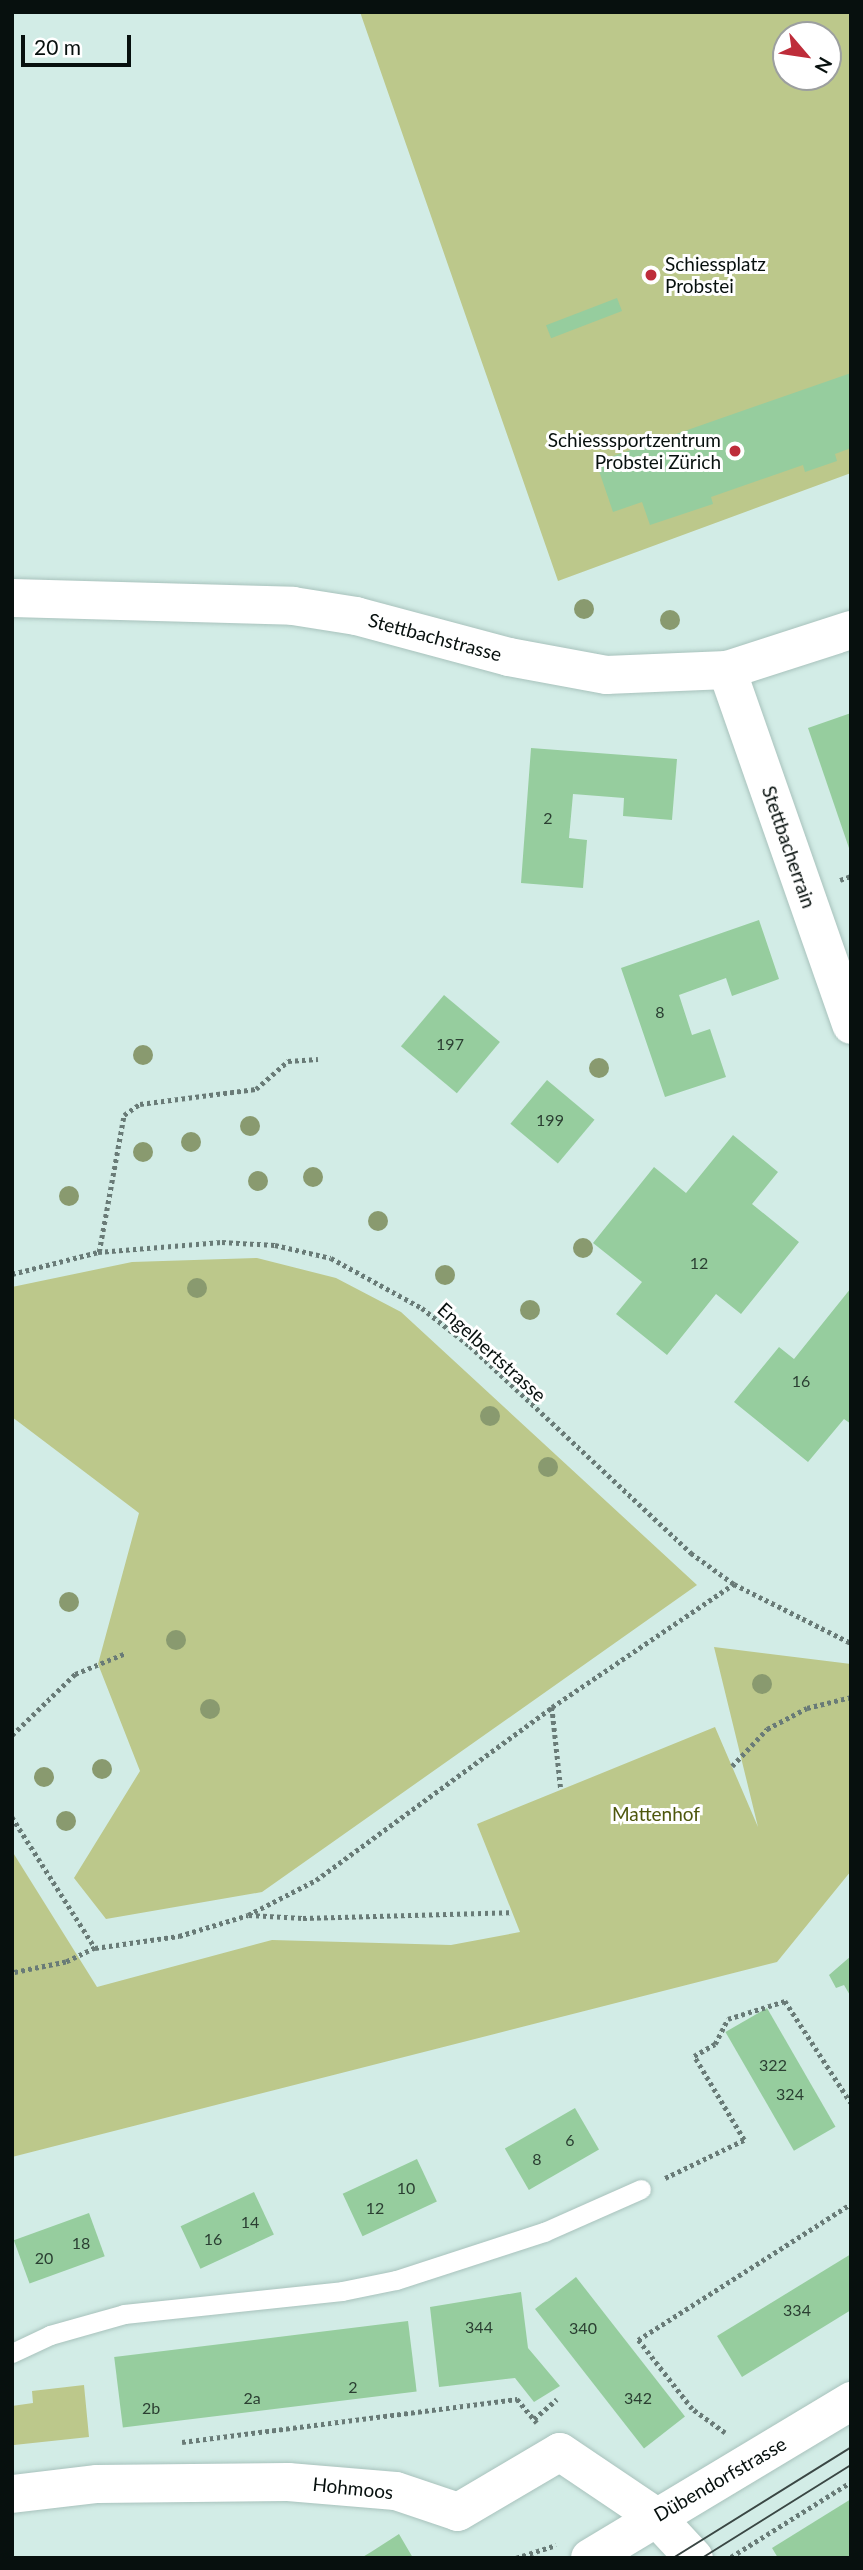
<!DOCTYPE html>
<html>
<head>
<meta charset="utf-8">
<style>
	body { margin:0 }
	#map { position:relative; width:863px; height:2570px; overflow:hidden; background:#d2ece6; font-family:Lato,sans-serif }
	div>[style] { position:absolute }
	.green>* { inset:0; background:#bcc88b }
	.building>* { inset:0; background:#96cd9e; transform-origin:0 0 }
	.path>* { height:4.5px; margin-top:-2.25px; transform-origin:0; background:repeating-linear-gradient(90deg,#697b77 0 3.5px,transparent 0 7px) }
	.roads { filter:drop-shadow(0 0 2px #a8c2bc) drop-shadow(0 0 2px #a8c2bc) }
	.service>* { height:19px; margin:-9.5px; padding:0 9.5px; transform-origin:9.5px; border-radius:9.5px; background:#fff }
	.minor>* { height:38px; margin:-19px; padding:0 19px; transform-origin:19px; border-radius:19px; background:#fff }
	.tertiary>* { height:38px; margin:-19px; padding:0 19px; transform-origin:19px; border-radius:19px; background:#fff }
	.tram>* { height:2px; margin:-1px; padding:0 1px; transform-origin:1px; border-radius:1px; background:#3a4744 }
	.trees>* { width:20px; height:20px; margin:-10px; border-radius:50%; background:#899a6f }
	.dots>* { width:19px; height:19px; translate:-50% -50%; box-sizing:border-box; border:4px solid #fff; border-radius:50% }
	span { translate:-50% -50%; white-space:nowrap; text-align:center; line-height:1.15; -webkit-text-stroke:6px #fff; paint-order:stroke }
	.number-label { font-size:16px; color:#2b3f32 }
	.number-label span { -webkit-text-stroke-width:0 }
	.poi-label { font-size:19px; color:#07100e }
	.left { translate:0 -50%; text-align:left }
	.right { translate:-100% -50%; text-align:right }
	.street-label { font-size:19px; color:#07100e }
	.park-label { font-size:19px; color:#4e570d }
	.frame { position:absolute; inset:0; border:14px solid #07100e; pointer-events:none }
	.north { position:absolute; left:772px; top:21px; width:70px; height:70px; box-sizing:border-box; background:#fff; border:2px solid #9c9f9f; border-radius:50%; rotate:119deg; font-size:19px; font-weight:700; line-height:28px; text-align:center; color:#07100e }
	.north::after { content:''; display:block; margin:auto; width:24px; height:32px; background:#be2d3a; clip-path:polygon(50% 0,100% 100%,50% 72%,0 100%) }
	.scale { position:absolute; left:21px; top:35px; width:110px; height:32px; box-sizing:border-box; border:4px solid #07100e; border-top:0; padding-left:9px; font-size:21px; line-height:24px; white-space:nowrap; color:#07100e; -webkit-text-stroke:5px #fff; paint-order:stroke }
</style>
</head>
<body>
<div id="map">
	<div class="green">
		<div style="clip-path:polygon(evenodd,360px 12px,851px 12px,851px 473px,558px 581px,360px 12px,786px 35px,828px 35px,828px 77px,786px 77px,786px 35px)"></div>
		<div style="clip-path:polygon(257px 1258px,336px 1278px,401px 1312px,697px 1585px,262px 1892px,106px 1919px,74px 1878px,140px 1771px,98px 1664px,139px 1513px,12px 1417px,12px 1287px,132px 1262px)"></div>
		<div style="clip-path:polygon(714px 1647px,851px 1664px,851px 1871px,777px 1962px,12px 2157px,12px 1851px,97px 1987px,272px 1940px,451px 1945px,520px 1932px,477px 1824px,715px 1727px,758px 1827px)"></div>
		<div style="clip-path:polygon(84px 2385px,89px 2437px,14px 2445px,12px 2406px,33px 2403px,32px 2391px)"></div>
	</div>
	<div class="building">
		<div style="left:617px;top:298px;width:14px;height:76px;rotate:69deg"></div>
		<div style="clip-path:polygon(851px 373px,851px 448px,835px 454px,837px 461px,805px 472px,803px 465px,711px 497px,713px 504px,650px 525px,642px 502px,613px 512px,596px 462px)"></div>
		<div style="clip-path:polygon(851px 713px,851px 850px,850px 851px,808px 728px)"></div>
		<div style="clip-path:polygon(531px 748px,677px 759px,672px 820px,623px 816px,624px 798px,573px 794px,569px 838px,587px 840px,583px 888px,521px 883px)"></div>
		<div style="clip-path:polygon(759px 920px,779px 979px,732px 996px,726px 978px,679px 995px,692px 1035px,710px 1029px,726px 1077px,665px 1097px,621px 968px)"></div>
		<div style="left:444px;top:995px;width:73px;height:67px;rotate:40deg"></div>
		<div style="left:547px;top:1080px;width:62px;height:57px;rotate:40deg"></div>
		<div style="clip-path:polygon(733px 1135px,778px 1172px,752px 1204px,799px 1242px,741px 1314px,716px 1294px,667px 1355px,616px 1314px,642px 1282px,593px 1243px,654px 1167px,686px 1193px)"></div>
		<div style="clip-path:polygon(851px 1288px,851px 1424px,844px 1419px,808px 1462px,734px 1402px,779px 1347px,794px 1359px)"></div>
		<div style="clip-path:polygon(851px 1956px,851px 1997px,844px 1985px,836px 1988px,829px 1975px)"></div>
		<div style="left:767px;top:2008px;width:137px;height:48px;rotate:60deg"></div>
		<div style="left:575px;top:2108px;width:48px;height:81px;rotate:60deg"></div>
		<div style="left:417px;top:2159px;width:47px;height:82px;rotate:65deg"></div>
		<div style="left:254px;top:2192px;width:47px;height:81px;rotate:65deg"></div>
		<div style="left:89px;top:2213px;width:46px;height:80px;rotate:70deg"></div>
		<div style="clip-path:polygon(851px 2254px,851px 2310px,742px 2377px,717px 2336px)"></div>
		<div style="left:576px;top:2277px;width:177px;height:52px;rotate:52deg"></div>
		<div style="clip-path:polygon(521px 2292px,528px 2348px,560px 2386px,534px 2402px,515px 2378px,439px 2387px,430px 2307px)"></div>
		<div style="left:408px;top:2321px;width:71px;height:296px;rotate:83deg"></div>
		<div style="clip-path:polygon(851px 2499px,851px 2558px,778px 2558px,772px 2548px)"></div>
		<div style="clip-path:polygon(399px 2534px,413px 2558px,361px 2558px,371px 2552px)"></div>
	</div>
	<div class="path">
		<div style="left:840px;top:880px;width:12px;rotate:-20deg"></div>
		<div style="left:99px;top:1252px;width:139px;rotate:-79.7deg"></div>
		<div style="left:124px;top:1115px;width:19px;rotate:-35deg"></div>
		<div style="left:140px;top:1104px;width:117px;rotate:-7.4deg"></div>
		<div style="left:256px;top:1089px;width:43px;rotate:-41.2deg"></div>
		<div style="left:288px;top:1061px;width:30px;rotate:-4deg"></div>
		<div style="left:12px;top:1274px;width:89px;rotate:-14.3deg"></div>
		<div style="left:98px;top:1252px;width:124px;rotate:-4.6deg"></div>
		<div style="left:222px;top:1242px;width:53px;rotate:3.2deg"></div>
		<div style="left:275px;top:1245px;width:57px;rotate:13.1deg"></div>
		<div style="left:331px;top:1258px;width:104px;rotate:28.8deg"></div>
		<div style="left:422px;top:1308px;width:61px;rotate:38.4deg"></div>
		<div style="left:470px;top:1346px;width:303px;rotate:43.1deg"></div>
		<div style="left:691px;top:1553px;width:53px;rotate:35.8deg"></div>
		<div style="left:734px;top:1584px;width:131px;rotate:26.8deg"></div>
		<div style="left:552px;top:1707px;width:83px;rotate:83.8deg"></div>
		<div style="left:12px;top:1735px;width:88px;rotate:-44.1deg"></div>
		<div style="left:75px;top:1674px;width:55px;rotate:-22.4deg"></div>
		<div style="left:732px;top:1766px;width:51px;rotate:-46.6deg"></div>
		<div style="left:767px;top:1729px;width:45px;rotate:-27.7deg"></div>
		<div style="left:807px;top:1708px;width:45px;rotate:-14deg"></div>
		<div style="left:12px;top:1817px;width:155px;rotate:57.6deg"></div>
		<div style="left:95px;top:1948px;width:32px;rotate:154deg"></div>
		<div style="left:66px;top:1962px;width:55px;rotate:168.5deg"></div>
		<div style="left:249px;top:1915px;width:54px;rotate:3.2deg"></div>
		<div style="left:303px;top:1918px;width:209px;rotate:-1.6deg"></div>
		<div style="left:95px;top:1948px;width:85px;rotate:-8.1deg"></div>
		<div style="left:179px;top:1936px;width:72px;rotate:-16.9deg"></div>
		<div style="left:248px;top:1915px;width:76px;rotate:-27.2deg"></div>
		<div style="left:316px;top:1880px;width:293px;rotate:-36.2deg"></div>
		<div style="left:552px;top:1707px;width:220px;rotate:-34.1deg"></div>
		<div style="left:665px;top:2178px;width:88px;rotate:-25.7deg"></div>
		<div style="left:744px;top:2140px;width:98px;rotate:-120.8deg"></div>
		<div style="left:694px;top:2056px;width:24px;rotate:-30deg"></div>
		<div style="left:715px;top:2044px;width:28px;rotate:-63deg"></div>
		<div style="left:728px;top:2019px;width:60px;rotate:-17.5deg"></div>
		<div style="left:785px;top:2001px;width:121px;rotate:57.1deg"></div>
		<div style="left:534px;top:2419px;width:30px;rotate:-41deg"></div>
		<div style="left:725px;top:2433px;width:41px;rotate:-144deg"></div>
		<div style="left:692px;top:2409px;width:88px;rotate:-128deg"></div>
		<div style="left:638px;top:2340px;width:253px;rotate:-32.6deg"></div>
		<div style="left:182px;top:2442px;width:338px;rotate:-7.3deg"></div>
		<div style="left:517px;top:2399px;width:31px;rotate:50deg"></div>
		<div style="left:731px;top:2557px;width:142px;rotate:-32deg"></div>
		<div style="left:516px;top:2558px;width:42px;rotate:-18deg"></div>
	</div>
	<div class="roads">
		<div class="service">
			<div style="left:12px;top:2353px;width:42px;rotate:-25.3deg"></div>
			<div style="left:50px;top:2335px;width:77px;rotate:-15.8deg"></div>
			<div style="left:124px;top:2314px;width:219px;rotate:-6deg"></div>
			<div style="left:342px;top:2291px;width:55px;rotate:-11.5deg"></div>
			<div style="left:396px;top:2280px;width:156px;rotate:-18deg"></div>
			<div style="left:544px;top:2232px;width:106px;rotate:-23.9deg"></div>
		</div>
		<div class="minor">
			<div style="left:12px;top:598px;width:281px;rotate:1.6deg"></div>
			<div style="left:293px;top:606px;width:64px;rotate:9deg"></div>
			<div style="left:356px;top:616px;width:158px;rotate:15deg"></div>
			<div style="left:509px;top:657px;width:99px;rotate:10.5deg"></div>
			<div style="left:606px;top:675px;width:121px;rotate:-2.4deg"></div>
			<div style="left:727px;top:670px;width:130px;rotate:-17.9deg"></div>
			<div style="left:727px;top:670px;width:376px;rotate:70.7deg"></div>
			<div style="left:12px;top:2494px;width:86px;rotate:-6.7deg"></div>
			<div style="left:97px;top:2484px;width:191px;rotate:-0.6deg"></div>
			<div style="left:288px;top:2482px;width:108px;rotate:4.8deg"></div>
			<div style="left:396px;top:2491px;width:65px;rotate:18.7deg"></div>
			<div style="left:458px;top:2512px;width:118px;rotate:-30.5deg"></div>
			<div style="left:560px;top:2452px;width:115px;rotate:34deg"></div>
			<div style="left:655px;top:2516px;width:57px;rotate:47.1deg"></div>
		</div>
		<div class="tertiary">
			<div style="left:590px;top:2558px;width:305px;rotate:-31deg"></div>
		</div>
	</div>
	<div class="tram">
		<div style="left:673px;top:2558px;width:210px;rotate:-31.9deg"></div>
		<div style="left:702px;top:2558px;width:176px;rotate:-32deg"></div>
	</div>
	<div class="trees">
		<div style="left:584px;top:609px"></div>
		<div style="left:670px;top:620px"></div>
		<div style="left:143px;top:1055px"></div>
		<div style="left:599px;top:1068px"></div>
		<div style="left:250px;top:1126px"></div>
		<div style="left:191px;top:1142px"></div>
		<div style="left:143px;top:1152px"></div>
		<div style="left:313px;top:1177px"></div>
		<div style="left:258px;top:1181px"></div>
		<div style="left:69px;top:1196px"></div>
		<div style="left:378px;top:1221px"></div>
		<div style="left:583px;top:1248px"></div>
		<div style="left:445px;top:1275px"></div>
		<div style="left:197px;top:1288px"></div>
		<div style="left:530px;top:1310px"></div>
		<div style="left:490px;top:1416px"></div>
		<div style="left:548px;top:1467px"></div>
		<div style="left:69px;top:1602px"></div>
		<div style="left:176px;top:1640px"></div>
		<div style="left:762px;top:1684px"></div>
		<div style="left:210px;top:1709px"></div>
		<div style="left:102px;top:1769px"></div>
		<div style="left:44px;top:1777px"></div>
		<div style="left:66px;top:1821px"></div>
	</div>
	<div class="dots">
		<div style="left:651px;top:275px;background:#be2d3a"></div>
		<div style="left:735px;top:451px;background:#be2d3a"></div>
	</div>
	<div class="number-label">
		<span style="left:548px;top:818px">2</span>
		<span style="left:660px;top:1012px">8</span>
		<span style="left:450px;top:1044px">197</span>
		<span style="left:550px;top:1120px">199</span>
		<span style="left:699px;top:1263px">12</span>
		<span style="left:801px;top:1381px">16</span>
		<span style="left:773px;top:2065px">322</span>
		<span style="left:790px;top:2094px">324</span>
		<span style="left:570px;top:2140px">6</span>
		<span style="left:537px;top:2159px">8</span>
		<span style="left:406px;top:2188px">10</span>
		<span style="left:375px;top:2208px">12</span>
		<span style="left:250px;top:2222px">14</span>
		<span style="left:213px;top:2239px">16</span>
		<span style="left:81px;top:2243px">18</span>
		<span style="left:44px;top:2258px">20</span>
		<span style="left:797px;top:2310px">334</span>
		<span style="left:479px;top:2327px">344</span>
		<span style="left:583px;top:2328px">340</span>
		<span style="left:353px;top:2387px">2</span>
		<span style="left:252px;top:2398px">2a</span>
		<span style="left:638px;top:2398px">342</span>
		<span style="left:151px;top:2408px">2b</span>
	</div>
	<div class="poi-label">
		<span class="left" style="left:665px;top:275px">Schiessplatz<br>Probstei</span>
		<span class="right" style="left:721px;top:451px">Schiesssportzentrum<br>Probstei Zürich</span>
	</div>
	<div class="street-label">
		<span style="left:435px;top:637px;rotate:15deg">Stettbachstrasse</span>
		<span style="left:789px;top:847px;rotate:71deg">Stettbacherrain</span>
		<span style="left:492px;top:1352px;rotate:42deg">Engelbertstrasse</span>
		<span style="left:720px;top:2479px;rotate:-30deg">Dübendorfstrasse</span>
		<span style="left:353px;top:2488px;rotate:6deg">Hohmoos</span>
	</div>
	<div class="park-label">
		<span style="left:656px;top:1814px">Mattenhof</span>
	</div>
	<div class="frame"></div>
	<div class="north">N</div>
	<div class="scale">20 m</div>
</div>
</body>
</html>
